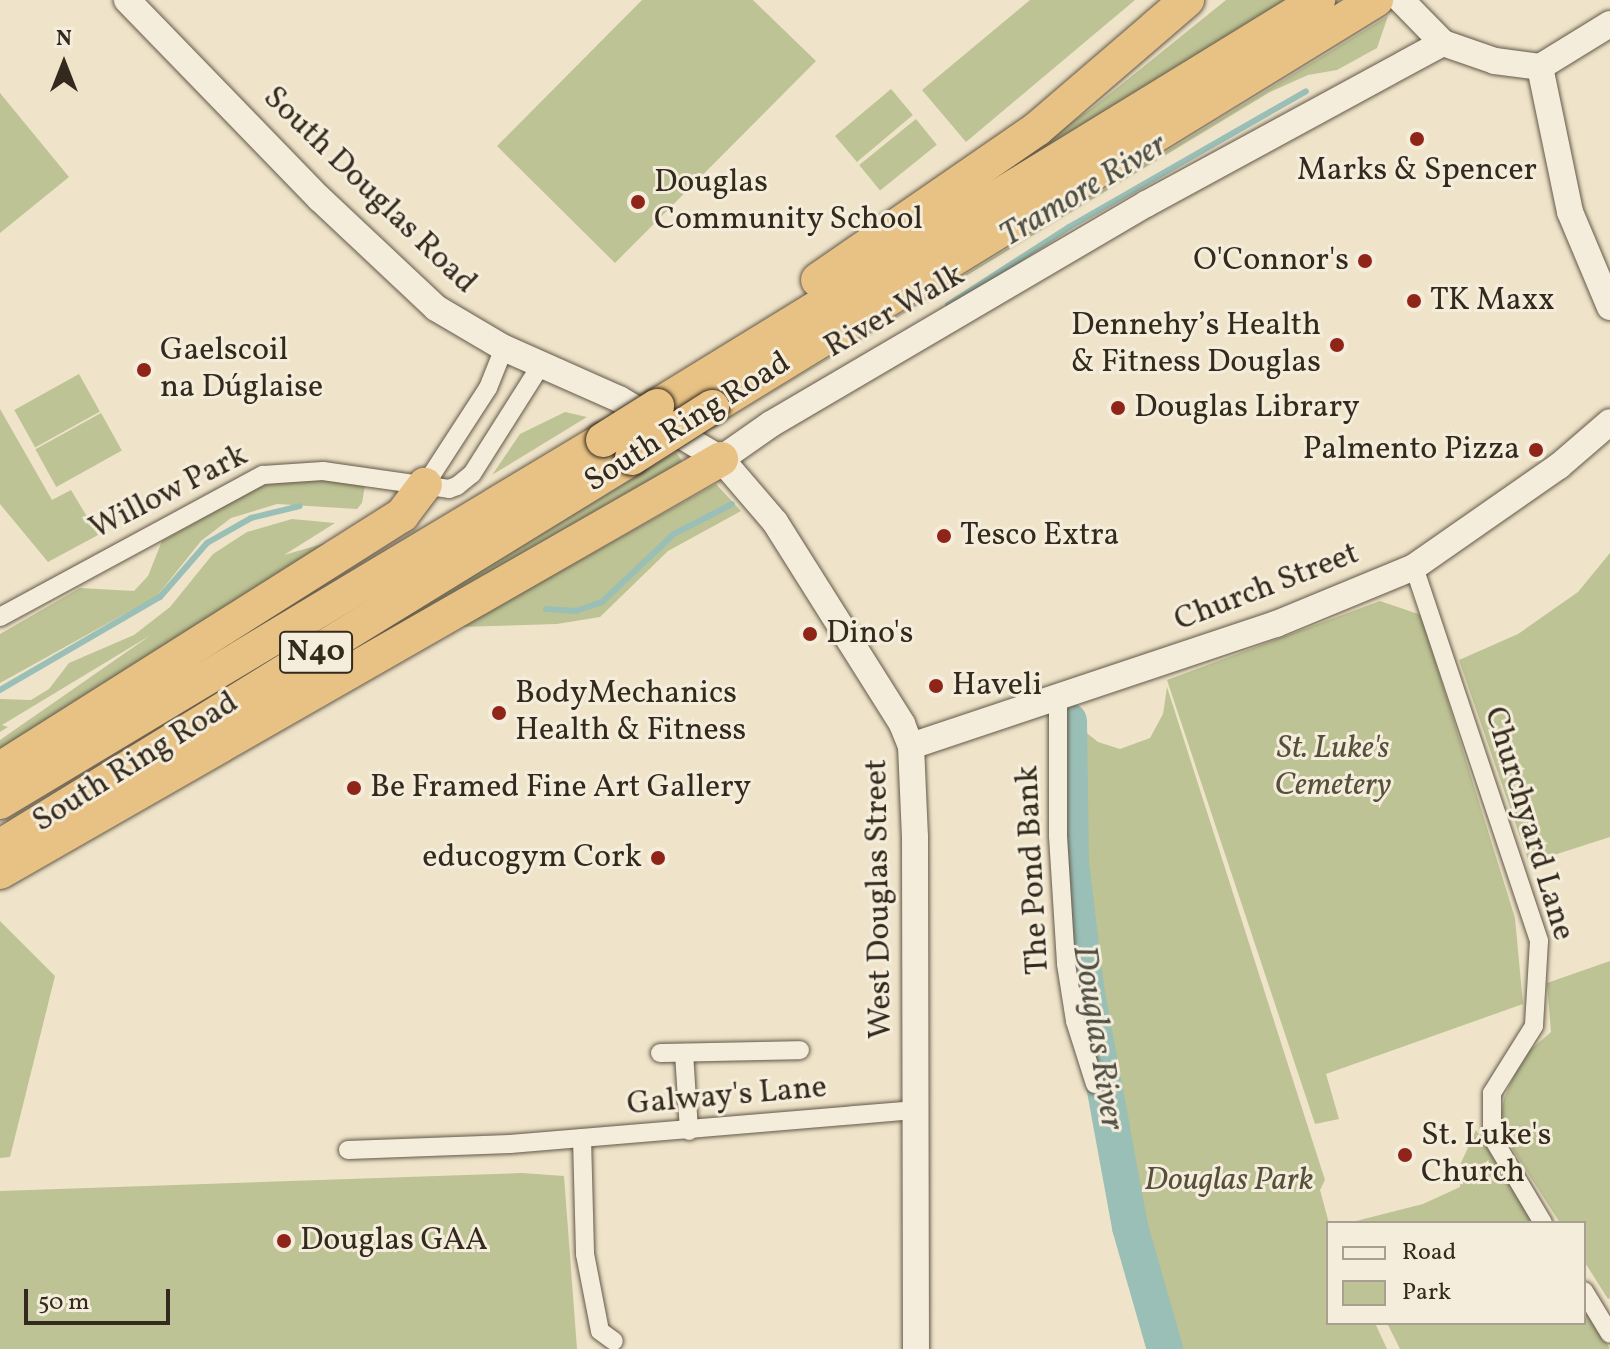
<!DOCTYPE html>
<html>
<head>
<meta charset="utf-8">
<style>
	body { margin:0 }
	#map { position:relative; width:1610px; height:1349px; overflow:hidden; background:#efe4c9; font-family:Vollkorn,serif }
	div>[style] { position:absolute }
	.green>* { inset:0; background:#bdc394; transform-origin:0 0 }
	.stream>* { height:6px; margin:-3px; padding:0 3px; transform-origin:3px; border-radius:3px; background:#9abfb6 }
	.river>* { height:36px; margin:-18px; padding:0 18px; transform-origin:18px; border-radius:18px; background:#9abfb6 }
	.roads { filter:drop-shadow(0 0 2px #635848) drop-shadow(0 0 2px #635848) }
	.street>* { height:18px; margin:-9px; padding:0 9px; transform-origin:9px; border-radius:9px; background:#f5eddc }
	.secondary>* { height:26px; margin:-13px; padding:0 13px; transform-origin:13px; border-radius:13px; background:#f5eddc }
	.highway>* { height:34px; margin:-17px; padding:0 17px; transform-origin:17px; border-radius:17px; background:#e8c284 }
	.bridges { filter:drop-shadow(0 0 2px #34291d) drop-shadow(0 0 2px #34291d) }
	.highway-bridge>* { height:34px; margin:-17px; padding:0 17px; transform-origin:17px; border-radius:17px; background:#e8c284 }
	.dots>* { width:22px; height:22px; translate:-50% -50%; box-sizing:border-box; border:4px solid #f5eddc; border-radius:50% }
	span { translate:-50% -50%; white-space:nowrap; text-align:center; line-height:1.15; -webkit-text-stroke:6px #f5eddc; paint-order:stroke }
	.shield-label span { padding:2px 6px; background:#f5eddc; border:2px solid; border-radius:6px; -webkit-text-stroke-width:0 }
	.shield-label { font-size:30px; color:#34291d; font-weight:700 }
	.poi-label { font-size:32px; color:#34291d }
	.left { translate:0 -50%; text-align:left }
	.right { translate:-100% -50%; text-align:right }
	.street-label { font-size:32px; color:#34291d }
	.park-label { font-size:32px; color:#56503b; font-style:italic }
	.water-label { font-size:34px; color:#4e4e43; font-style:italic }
	.legend { position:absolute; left:1326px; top:1221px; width:260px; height:104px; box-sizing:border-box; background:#f5eddc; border:2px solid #a89f90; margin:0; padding:10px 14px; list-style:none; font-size:24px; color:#34291d }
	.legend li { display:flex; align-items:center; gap:16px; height:40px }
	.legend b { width:40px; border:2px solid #a89f90 }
	.north { position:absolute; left:24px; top:24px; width:80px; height:80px; -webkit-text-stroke:6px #f5eddc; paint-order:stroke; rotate:0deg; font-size:22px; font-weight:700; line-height:32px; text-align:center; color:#34291d }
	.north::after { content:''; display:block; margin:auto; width:28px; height:36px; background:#34291d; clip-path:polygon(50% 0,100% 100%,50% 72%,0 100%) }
	.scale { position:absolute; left:24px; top:1289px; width:146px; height:36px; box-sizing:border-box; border:4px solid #34291d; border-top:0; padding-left:10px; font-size:24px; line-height:28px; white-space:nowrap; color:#34291d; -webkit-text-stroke:6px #f5eddc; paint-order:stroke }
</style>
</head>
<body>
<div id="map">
	<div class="green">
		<div style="clip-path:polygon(642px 0,753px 0,816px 61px,615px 263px,497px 146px)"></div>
		<div style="clip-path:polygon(1030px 0,1135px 0,966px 142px,922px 90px)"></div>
		<div style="clip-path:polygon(1226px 0,1292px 0,932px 217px,1091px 109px)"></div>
		<div style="clip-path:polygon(1388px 16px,1377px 48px,1337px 70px,1308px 75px,1270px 92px,729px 419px)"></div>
		<div style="left:891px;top:89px;width:34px;height:73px;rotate:50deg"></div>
		<div style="clip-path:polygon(0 93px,69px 177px,0 233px)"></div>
		<div style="left:916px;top:119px;width:33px;height:73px;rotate:51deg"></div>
		<div style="left:79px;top:374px;width:43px;height:74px;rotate:61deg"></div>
		<div style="clip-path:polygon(0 409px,52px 500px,71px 490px,98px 535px,48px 562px,0 504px)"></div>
		<div style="clip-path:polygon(565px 412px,587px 417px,492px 475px,520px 434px)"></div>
		<div style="left:101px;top:413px;width:43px;height:75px;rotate:61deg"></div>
		<div style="clip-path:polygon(676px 452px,685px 466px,86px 810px)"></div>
		<div style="clip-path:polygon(308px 477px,365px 485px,362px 503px,357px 509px,277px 504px,231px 518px,201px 541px,157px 596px,0 683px,0 634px,80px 588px,134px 591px,148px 576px,162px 541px,261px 486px)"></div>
		<div style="clip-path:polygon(716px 484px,741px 511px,668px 551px,600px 617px,557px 624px,460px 627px)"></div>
		<div style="clip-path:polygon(292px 519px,335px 523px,284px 555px,329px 542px,0 757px,0 740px,151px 635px,2px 725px,8px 727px,0 732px,0 699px,31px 700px,49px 689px,69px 663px,134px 635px,170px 607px,213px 554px,247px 532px)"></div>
		<div style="clip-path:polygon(1610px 553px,1610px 837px,1529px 863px,1459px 660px,1518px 634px,1578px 592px)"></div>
		<div style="clip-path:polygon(1380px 601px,1421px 615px,1515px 918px,1523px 1004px,1326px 1074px,1339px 1119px,1315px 1124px,1167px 680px)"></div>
		<div style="clip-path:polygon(1167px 687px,1325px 1180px,1320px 1190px,1329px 1223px,1328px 1323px,1375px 1323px,1387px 1349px,1168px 1349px,1156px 1262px,1081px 950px,1056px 719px,1078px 712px,1083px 730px,1098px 742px,1120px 749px,1150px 738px,1163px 714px)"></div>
		<div style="clip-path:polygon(0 921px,55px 976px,10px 1157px,0 1158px)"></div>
		<div style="clip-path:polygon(1610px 961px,1610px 1298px,1608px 1299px,1584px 1261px,1584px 1223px,1560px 1223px,1499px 1128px,1504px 1098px,1523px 1056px,1551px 1032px,1547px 983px)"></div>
		<div style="clip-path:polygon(1476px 1130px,1534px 1223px,1348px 1223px,1423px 1204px,1460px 1187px,1460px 1165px)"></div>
		<div style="clip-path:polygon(522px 1173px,564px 1176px,577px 1349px,0 1349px,0 1191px)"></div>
		<div style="clip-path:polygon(1584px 1303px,1610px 1349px,1400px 1349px,1387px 1323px,1584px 1323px)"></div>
	</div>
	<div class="stream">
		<div style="left:948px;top:305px;width:144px;rotate:-32.8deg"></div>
		<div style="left:1069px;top:227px;width:273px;rotate:-29.8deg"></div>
		<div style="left:546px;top:609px;width:30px;rotate:4deg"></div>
		<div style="left:576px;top:611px;width:28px;rotate:-19deg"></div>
		<div style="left:602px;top:602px;width:99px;rotate:-43.4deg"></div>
		<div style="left:674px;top:534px;width:65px;rotate:-27.3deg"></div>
		<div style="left:0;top:690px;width:185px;rotate:-30.2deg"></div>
		<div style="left:160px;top:597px;width:72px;rotate:-49deg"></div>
		<div style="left:207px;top:543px;width:51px;rotate:-29.6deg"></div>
		<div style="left:251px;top:518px;width:50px;rotate:-13.8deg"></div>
	</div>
	<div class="river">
		<div style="left:1069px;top:721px;width:142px;rotate:89.2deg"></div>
		<div style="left:1071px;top:863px;width:125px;rotate:83.1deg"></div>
		<div style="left:1086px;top:987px;width:244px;rotate:79.6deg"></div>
		<div style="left:1130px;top:1227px;width:127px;rotate:74deg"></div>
	</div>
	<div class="roads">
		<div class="street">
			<div style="left:425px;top:485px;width:116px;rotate:-57deg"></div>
			<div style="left:488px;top:388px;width:43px;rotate:-68.2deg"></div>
			<div style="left:1414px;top:567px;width:394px;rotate:71.5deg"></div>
			<div style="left:1539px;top:941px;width:85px;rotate:93.4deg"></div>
			<div style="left:1534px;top:1026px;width:79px;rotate:122.1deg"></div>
			<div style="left:1492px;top:1093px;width:44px;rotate:90deg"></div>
			<div style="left:1492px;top:1137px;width:100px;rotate:59.3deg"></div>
			<div style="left:0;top:617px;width:299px;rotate:-28.4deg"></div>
			<div style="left:263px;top:475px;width:60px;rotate:-3.8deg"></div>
			<div style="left:323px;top:471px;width:127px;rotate:8.1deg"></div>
			<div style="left:449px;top:489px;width:9px;rotate:-21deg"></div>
			<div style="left:457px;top:486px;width:19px;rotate:-39deg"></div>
			<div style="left:472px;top:474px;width:129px;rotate:-57.7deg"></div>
			<div style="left:1058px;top:698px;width:138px;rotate:90deg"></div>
			<div style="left:1058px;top:836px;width:128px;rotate:86.4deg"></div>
			<div style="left:1066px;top:964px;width:58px;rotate:81deg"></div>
			<div style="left:1075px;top:1021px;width:66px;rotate:72.4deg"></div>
			<div style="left:660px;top:1053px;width:140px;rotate:-1.2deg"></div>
			<div style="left:684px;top:1053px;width:78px;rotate:86.3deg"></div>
			<div style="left:582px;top:1138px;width:116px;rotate:88.5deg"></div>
			<div style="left:585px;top:1254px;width:78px;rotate:79deg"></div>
			<div style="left:600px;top:1331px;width:17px;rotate:36deg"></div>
			<div style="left:348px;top:1150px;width:162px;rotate:-2.1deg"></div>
			<div style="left:510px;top:1144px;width:408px;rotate:-4.8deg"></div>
			<div style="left:1584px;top:1291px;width:50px;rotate:58.8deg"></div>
		</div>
		<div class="secondary">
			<div style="left:127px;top:0;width:277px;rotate:45.9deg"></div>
			<div style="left:320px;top:199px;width:159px;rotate:43.2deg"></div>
			<div style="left:436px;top:308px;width:79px;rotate:30.5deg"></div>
			<div style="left:504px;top:348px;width:126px;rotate:23.9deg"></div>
			<div style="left:619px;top:399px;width:118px;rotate:30.5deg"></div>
			<div style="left:721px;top:459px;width:83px;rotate:49.4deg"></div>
			<div style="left:775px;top:522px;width:239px;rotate:57.8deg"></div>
			<div style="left:902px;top:724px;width:24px;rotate:68deg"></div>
			<div style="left:911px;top:746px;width:91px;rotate:87.5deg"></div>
			<div style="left:915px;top:837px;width:512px;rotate:89.89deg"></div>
			<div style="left:1401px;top:0;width:60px;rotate:45.7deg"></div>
			<div style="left:1443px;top:43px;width:55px;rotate:19.1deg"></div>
			<div style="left:1495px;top:61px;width:45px;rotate:7.6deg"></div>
			<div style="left:1540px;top:67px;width:148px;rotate:78.3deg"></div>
			<div style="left:1570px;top:212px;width:103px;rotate:67.2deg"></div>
			<div style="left:1540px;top:67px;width:82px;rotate:-31.6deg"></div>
			<div style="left:721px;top:459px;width:61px;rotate:-35deg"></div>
			<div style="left:771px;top:424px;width:435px;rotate:-30.4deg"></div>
			<div style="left:1146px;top:204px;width:338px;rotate:-28.5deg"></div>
			<div style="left:911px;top:746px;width:385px;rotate:-18.5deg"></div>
			<div style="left:1276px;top:624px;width:149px;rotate:-22.4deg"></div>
			<div style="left:1414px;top:567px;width:177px;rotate:-34.9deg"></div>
			<div style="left:1559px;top:466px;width:67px;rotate:-40.8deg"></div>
		</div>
		<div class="highway">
			<div style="left:818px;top:280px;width:266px;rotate:-34.6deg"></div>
			<div style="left:1037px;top:129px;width:198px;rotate:-40.7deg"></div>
			<div style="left:657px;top:406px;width:776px;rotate:-31.56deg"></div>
			<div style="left:712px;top:407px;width:779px;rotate:-31.51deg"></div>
			<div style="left:0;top:769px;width:476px;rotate:-32.3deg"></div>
			<div style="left:402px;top:515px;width:38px;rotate:-53deg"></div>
			<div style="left:0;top:802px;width:703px;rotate:-30.98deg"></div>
			<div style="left:9px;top:841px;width:731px;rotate:-31.58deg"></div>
			<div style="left:0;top:872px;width:831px;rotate:-29.8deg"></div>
		</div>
	</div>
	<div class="bridges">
		<div class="highway-bridge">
			<div style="left:603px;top:440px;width:64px;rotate:-32.2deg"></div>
			<div style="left:632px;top:458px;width:95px;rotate:-32.5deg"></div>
		</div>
	</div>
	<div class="dots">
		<div style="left:1417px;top:139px;background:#8f2418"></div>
		<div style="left:638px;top:202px;background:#8f2418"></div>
		<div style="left:1365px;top:261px;background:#8f2418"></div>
		<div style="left:1414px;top:301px;background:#8f2418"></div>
		<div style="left:1337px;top:345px;background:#8f2418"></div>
		<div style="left:144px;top:370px;background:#8f2418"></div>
		<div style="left:1118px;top:408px;background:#8f2418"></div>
		<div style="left:1536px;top:450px;background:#8f2418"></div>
		<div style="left:944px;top:536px;background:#8f2418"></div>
		<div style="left:810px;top:634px;background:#8f2418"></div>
		<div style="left:936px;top:686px;background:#8f2418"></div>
		<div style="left:499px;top:713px;background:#8f2418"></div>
		<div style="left:354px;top:788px;background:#8f2418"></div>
		<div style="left:658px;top:858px;background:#8f2418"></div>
		<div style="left:1405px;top:1155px;background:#8f2418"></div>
		<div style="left:284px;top:1241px;background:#8f2418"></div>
	</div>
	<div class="shield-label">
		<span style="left:316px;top:652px">N40</span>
	</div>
	<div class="poi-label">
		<span style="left:1417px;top:171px">Marks &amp; Spencer</span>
		<span class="left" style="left:654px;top:202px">Douglas<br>Community School</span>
		<span class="right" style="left:1349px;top:261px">O'Connor's</span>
		<span class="left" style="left:1430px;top:301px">TK Maxx</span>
		<span class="right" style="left:1321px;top:345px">Dennehy’s Health<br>&amp; Fitness Douglas</span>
		<span class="left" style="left:160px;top:370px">Gaelscoil<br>na Dúglaise</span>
		<span class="left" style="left:1134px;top:408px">Douglas Library</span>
		<span class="right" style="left:1520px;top:450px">Palmento Pizza</span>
		<span class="left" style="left:960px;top:536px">Tesco Extra</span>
		<span class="left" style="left:826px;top:634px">Dino's</span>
		<span class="left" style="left:952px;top:686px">Haveli</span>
		<span class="left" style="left:515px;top:713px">BodyMechanics<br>Health &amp; Fitness</span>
		<span class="left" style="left:370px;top:788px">Be Framed Fine Art Gallery</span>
		<span class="right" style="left:642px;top:858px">educogym Cork</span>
		<span class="left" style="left:1421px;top:1155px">St. Luke's<br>Church</span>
		<span class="left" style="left:300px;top:1241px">Douglas GAA</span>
	</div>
	<div class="street-label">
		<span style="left:369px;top:191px;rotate:44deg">South Douglas Road</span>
		<span style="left:895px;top:312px;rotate:-30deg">River Walk</span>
		<span style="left:688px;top:423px;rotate:-32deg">South Ring Road</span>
		<span style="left:169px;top:493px;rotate:-27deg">Willow Park</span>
		<span style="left:1267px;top:588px;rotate:-21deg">Church Street</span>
		<span style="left:136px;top:763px;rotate:-32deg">South Ring Road</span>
		<span style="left:1528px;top:824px;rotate:73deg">Churchyard Lane</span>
		<span style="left:1034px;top:870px;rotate:-93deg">The Pond Bank</span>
		<span style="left:880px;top:899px;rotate:-91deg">West Douglas Street</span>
		<span style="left:727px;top:1097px;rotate:-5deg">Galway's Lane</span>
	</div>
	<div class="park-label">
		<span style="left:1333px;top:768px">St. Luke's<br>Cemetery</span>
		<span style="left:1229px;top:1181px">Douglas Park</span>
	</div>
	<div class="water-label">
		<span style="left:1084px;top:191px;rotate:-31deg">Tramore River</span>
		<span style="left:1097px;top:1038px;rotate:81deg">Douglas River</span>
	</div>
	<ul class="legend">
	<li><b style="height:10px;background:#f5eddc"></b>Road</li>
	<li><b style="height:22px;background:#bdc394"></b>Park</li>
	</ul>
	<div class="north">N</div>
	<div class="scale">50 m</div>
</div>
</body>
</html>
